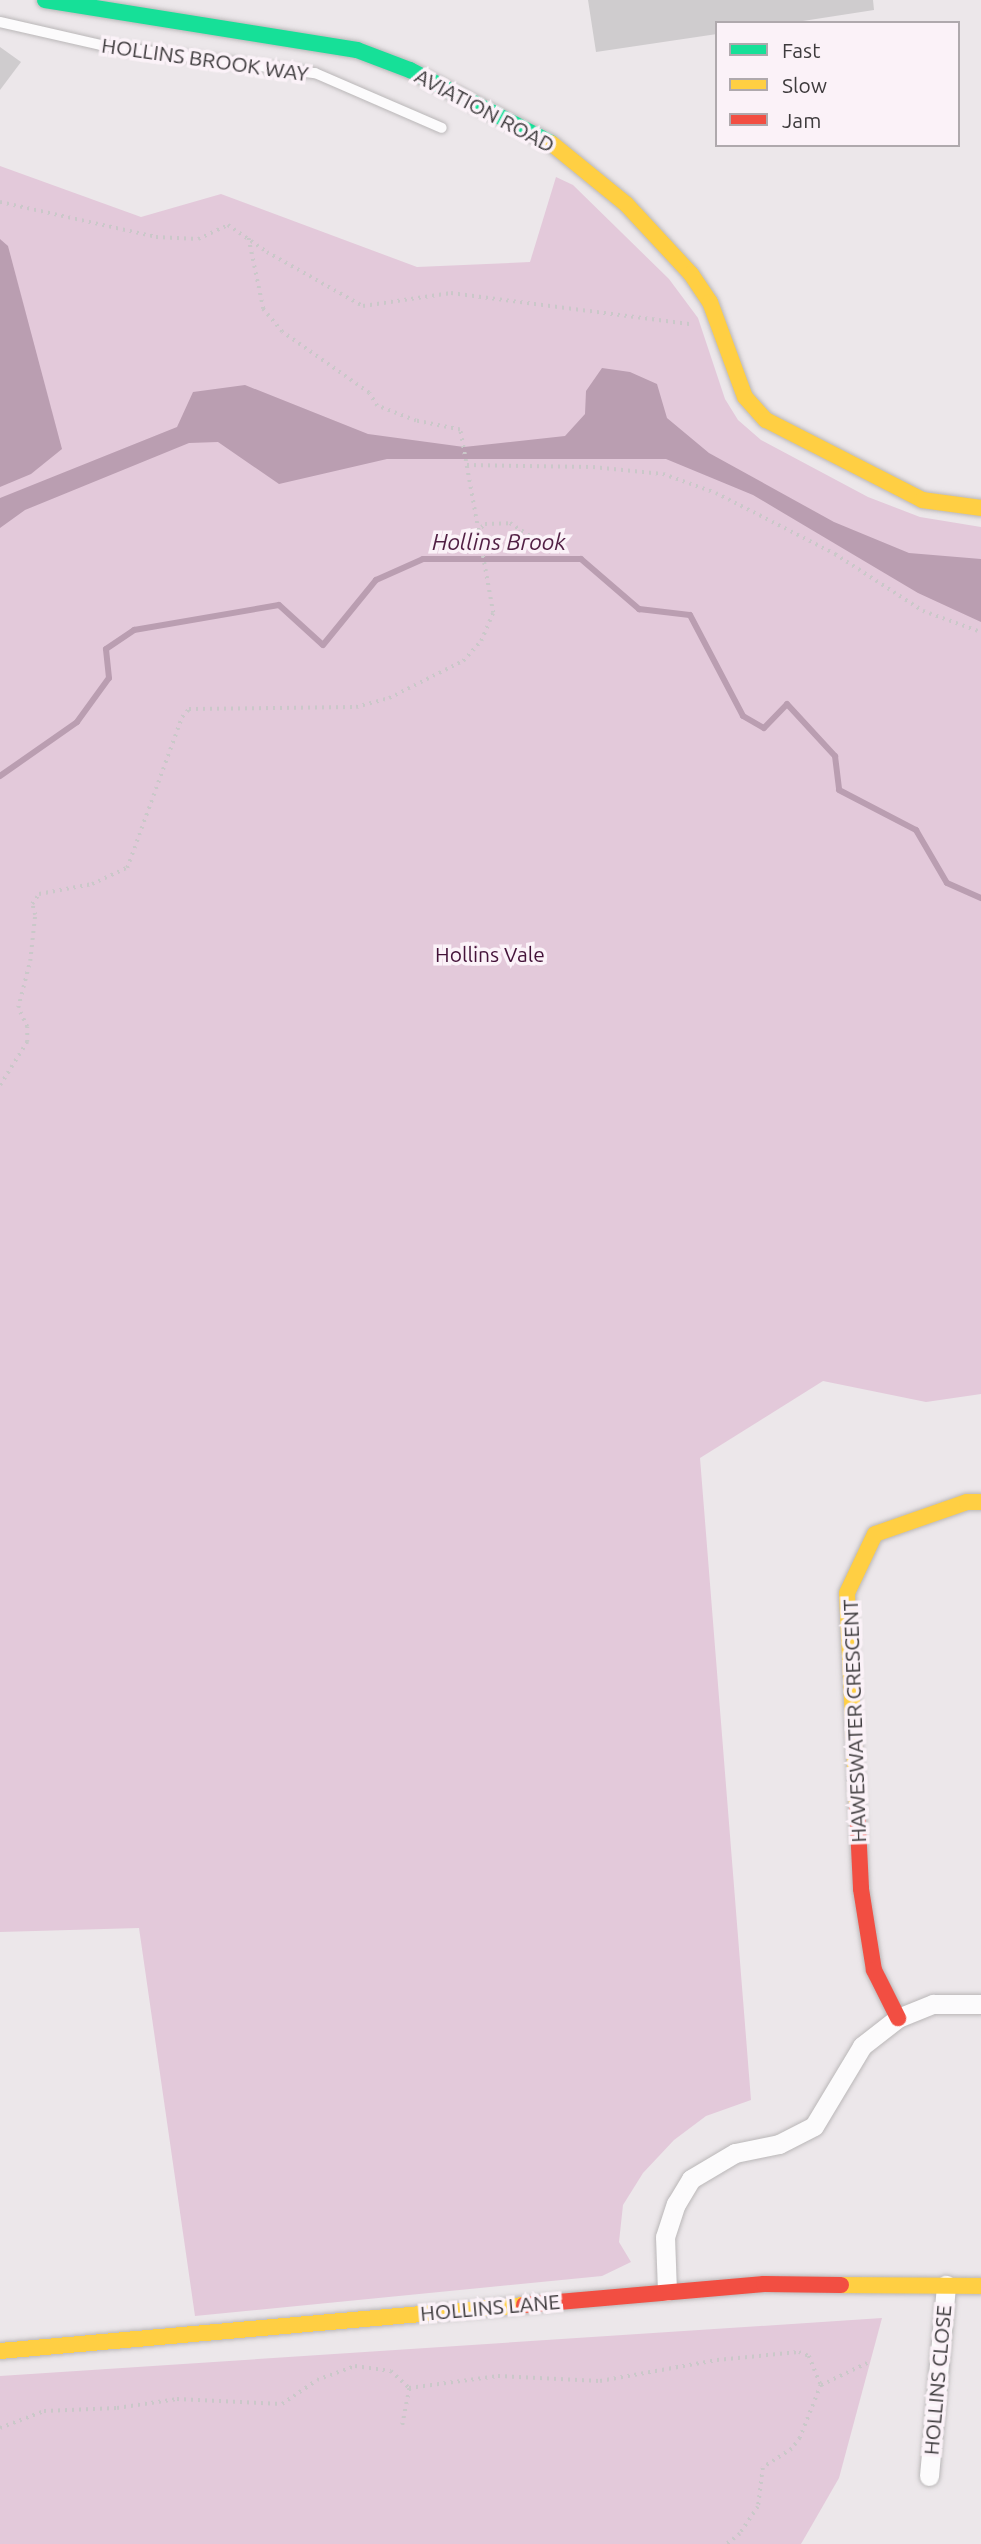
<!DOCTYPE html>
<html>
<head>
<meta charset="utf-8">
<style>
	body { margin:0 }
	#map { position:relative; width:981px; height:2544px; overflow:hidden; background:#ece7ea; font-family:Ubuntu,sans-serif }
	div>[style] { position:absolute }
	.green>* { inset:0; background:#e3c9da }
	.water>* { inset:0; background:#ba9eb1 }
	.stream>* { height:6px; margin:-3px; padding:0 3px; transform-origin:3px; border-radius:3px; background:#ba9eb1 }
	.building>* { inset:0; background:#cfccce }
	.path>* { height:3.5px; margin-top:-1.75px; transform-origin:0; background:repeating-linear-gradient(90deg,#cac8c9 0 2px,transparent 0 7px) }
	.roads { filter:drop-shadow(0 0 2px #bab7b8) drop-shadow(0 0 2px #bab7b8) }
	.lane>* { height:10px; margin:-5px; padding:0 5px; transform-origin:5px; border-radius:5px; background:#fcfbfc }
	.street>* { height:19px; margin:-9.5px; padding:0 9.5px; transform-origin:9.5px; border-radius:9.5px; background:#fcfbfc }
	.fast>* { height:16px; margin:-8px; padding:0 8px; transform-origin:8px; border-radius:8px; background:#16e098 }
	.slow>* { height:16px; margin:-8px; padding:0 8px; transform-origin:8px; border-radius:8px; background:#ffcf43 }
	.jam>* { height:16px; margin:-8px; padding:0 8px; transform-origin:8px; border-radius:8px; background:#f24e42 }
	span { translate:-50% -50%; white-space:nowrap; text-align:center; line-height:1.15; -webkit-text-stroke:7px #fbf2f8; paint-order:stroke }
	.street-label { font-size:21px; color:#3e3b3d }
	.park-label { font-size:21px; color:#441339 }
	.water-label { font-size:23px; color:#511f44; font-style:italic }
	.legend { position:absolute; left:715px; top:21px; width:245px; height:126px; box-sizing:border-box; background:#fbf2f8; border:2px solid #afa9ad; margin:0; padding:9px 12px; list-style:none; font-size:21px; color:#3e3b3d }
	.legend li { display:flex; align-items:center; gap:14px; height:35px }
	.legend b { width:35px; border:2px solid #afa9ad }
</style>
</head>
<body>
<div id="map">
	<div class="green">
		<div style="clip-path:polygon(0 166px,141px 217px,221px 194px,417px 267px,530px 262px,556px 177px,573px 185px,669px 279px,698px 318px,725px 399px,738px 420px,761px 440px,868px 497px,920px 517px,981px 527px,981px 1394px,926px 1402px,823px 1381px,700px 1458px,751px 2100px,706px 2116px,674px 2140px,643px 2173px,623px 2205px,619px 2242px,631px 2262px,602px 2276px,195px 2316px,139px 1928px,0 1932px)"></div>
		<div style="clip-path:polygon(882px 2318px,839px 2478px,801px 2544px,0 2544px,0 2376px)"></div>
	</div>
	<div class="water">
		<div style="clip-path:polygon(0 239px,8px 246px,62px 449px,31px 474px,0 487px)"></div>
		<div style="clip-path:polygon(602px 368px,630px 372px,657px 384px,667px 418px,709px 453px,834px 522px,909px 553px,981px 559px,981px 622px,918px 593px,753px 495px,666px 459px,387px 459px,279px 484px,218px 442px,189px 443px,25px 510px,0 528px,0 498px,177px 427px,193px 392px,245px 385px,368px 434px,464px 447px,565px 436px,585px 414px,586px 391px)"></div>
	</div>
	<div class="stream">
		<div style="left:0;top:776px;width:94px;rotate:-35deg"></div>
		<div style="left:77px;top:722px;width:54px;rotate:-54deg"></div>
		<div style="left:109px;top:678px;width:29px;rotate:-96deg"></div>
		<div style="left:106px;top:649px;width:34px;rotate:-34deg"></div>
		<div style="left:134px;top:630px;width:147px;rotate:-9.8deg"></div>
		<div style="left:279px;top:605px;width:59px;rotate:42.3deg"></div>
		<div style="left:323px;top:645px;width:84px;rotate:-50.8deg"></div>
		<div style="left:376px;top:580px;width:51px;rotate:-24.1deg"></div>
		<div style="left:423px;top:559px;width:158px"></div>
		<div style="left:581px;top:559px;width:77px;rotate:40.8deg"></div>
		<div style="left:639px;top:609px;width:51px;rotate:6.7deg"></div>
		<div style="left:690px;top:615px;width:114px;rotate:62.3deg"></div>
		<div style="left:743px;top:716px;width:24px;rotate:30deg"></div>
		<div style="left:764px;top:728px;width:33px;rotate:-46deg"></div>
		<div style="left:787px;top:704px;width:71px;rotate:47.3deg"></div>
		<div style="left:835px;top:756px;width:34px;rotate:83deg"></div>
		<div style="left:839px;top:790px;width:87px;rotate:27.5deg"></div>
		<div style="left:916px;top:830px;width:61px;rotate:59.7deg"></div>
		<div style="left:947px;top:883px;width:37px;rotate:24deg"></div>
	</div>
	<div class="building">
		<div style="clip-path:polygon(588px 0,873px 0,874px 10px,790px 23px,717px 23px,717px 34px,596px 52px)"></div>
		<div style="clip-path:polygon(0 47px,21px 62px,0 90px)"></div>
	</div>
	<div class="path">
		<div style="left:0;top:202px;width:160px;rotate:12.6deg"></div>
		<div style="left:156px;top:237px;width:42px;rotate:2.7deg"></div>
		<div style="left:198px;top:239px;width:33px;rotate:-25deg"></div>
		<div style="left:228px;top:225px;width:47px;rotate:34.7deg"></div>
		<div style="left:267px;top:252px;width:110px;rotate:29.4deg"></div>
		<div style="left:363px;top:306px;width:89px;rotate:-8.4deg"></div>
		<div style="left:451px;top:293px;width:242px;rotate:7.4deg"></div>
		<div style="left:467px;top:465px;width:126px;rotate:0.9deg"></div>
		<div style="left:593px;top:467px;width:70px;rotate:5.7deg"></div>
		<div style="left:663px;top:474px;width:56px;rotate:19.7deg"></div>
		<div style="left:716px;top:493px;width:134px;rotate:27.1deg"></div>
		<div style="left:835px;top:554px;width:105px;rotate:32.9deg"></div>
		<div style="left:923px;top:611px;width:62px;rotate:19.9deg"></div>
		<div style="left:518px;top:531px;width:16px;rotate:43deg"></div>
		<div style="left:476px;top:532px;width:12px;rotate:-42deg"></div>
		<div style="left:485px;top:524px;width:25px;rotate:-2deg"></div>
		<div style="left:510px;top:523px;width:44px;rotate:33deg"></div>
		<div style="left:0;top:1085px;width:51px;rotate:-57.9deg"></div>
		<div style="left:27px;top:1042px;width:15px;rotate:-90deg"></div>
		<div style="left:27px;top:1027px;width:21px;rotate:-115deg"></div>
		<div style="left:18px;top:1008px;width:49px;rotate:-75.7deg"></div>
		<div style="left:30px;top:961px;width:46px;rotate:-83.8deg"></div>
		<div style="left:35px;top:915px;width:11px;rotate:-105deg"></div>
		<div style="left:32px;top:904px;width:12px;rotate:-55deg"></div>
		<div style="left:39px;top:894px;width:54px;rotate:-10.7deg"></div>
		<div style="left:92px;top:884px;width:38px;rotate:-25deg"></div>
		<div style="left:127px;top:868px;width:161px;rotate:-70deg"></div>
		<div style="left:182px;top:717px;width:11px;rotate:-49deg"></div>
		<div style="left:189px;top:709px;width:167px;rotate:-0.7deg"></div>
		<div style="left:356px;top:707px;width:34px;rotate:-15deg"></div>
		<div style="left:389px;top:698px;width:83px;rotate:-26.6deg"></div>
		<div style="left:463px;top:661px;width:27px;rotate:-48deg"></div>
		<div style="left:481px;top:641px;width:30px;rotate:-67deg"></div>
		<div style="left:493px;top:613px;width:186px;rotate:-100.2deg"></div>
		<div style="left:460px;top:430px;width:45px;rotate:-168.4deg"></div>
		<div style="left:416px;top:421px;width:42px;rotate:-159deg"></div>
		<div style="left:377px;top:406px;width:15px;rotate:-122deg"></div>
		<div style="left:369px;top:393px;width:106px;rotate:-145deg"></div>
		<div style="left:282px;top:332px;width:30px;rotate:-130deg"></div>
		<div style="left:263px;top:309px;width:74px;rotate:-101.8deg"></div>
		<div style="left:821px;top:2385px;width:53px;rotate:-25.6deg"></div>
		<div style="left:402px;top:2425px;width:38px;rotate:-79deg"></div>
		<div style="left:0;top:2428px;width:47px;rotate:-21.1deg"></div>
		<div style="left:44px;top:2411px;width:73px;rotate:-2.4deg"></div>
		<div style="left:117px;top:2408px;width:61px;rotate:-8.5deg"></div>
		<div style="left:177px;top:2399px;width:105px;rotate:2.7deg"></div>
		<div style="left:282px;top:2404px;width:42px;rotate:-34.4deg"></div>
		<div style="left:317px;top:2380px;width:40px;rotate:-20.2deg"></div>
		<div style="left:355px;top:2366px;width:36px;rotate:8deg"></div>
		<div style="left:391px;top:2371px;width:25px;rotate:43deg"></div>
		<div style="left:409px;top:2388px;width:90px;rotate:-7.7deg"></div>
		<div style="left:498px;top:2376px;width:102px;rotate:2.8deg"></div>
		<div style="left:600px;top:2381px;width:119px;rotate:-10.2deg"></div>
		<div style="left:717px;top:2360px;width:82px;rotate:-5.6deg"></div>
		<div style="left:799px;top:2352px;width:11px;rotate:22deg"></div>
		<div style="left:809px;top:2356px;width:31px;rotate:68deg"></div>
		<div style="left:821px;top:2385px;width:57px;rotate:111.6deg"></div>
		<div style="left:800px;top:2438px;width:14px;rotate:126deg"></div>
		<div style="left:792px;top:2449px;width:35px;rotate:147deg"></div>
		<div style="left:763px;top:2468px;width:39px;rotate:97deg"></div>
		<div style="left:758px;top:2507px;width:32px;rotate:124deg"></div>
		<div style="left:740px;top:2534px;width:16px;rotate:142deg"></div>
	</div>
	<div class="roads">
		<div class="lane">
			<div style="left:0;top:22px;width:104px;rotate:12.8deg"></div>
			<div style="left:101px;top:45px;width:216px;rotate:7.5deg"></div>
			<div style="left:315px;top:73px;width:138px;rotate:23.4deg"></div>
		</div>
		<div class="street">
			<div style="left:667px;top:2291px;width:54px;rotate:-92.1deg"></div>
			<div style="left:665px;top:2237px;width:35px;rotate:-72deg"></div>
			<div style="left:676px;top:2204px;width:29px;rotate:-59deg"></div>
			<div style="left:691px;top:2179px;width:51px;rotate:-30.6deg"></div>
			<div style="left:735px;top:2153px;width:45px;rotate:-11.6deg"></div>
			<div style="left:779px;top:2144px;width:39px;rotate:-27deg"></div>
			<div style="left:814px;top:2126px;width:93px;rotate:-59deg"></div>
			<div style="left:862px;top:2046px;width:46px;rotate:-37.9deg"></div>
			<div style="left:898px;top:2018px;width:38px;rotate:-22deg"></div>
			<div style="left:933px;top:2004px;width:48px"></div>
			<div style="left:929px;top:2476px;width:192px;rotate:-84.9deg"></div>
		</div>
		<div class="fast">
			<div style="left:45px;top:0;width:316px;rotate:9.1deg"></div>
			<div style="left:357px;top:50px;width:57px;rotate:20.7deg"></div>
			<div style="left:410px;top:70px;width:159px;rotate:27.4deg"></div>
		</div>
		<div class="slow">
			<div style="left:551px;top:143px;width:97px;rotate:39.1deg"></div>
			<div style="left:626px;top:204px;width:96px;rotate:47.1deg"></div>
			<div style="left:691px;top:274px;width:34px;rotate:56deg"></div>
			<div style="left:710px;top:302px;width:101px;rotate:69.8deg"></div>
			<div style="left:745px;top:397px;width:31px;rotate:48deg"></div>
			<div style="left:766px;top:420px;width:175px;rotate:27.1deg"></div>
			<div style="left:922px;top:500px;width:60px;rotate:7.7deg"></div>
			<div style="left:857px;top:1806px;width:213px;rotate:-92.7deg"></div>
			<div style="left:847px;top:1593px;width:65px;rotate:-64.6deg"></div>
			<div style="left:875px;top:1534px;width:97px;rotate:-19.2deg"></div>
			<div style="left:967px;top:1502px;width:14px"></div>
			<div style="left:841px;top:2285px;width:140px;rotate:0.4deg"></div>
			<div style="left:0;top:2351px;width:526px;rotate:-5.02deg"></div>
		</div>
		<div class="jam">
			<div style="left:857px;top:1806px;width:83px;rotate:87.2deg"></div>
			<div style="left:861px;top:1889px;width:82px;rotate:80.9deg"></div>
			<div style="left:874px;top:1970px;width:54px;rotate:63.4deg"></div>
			<div style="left:524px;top:2305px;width:241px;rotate:-5deg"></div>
			<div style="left:764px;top:2284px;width:77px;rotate:0.7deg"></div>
		</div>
	</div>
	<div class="street-label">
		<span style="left:205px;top:59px;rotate:8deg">HOLLINS BROOK WAY</span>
		<span style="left:485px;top:110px;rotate:28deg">AVIATION ROAD</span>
		<span style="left:854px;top:1721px;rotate:-92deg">HAWESWATER CRESCENT</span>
		<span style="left:490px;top:2307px;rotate:-5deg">HOLLINS LANE</span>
		<span style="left:937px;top:2380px;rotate:-85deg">HOLLINS CLOSE</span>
	</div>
	<div class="park-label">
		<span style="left:490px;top:954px">Hollins Vale</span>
	</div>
	<div class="water-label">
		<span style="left:499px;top:542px">Hollins Brook</span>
	</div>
	<ul class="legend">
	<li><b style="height:9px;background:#16e098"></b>Fast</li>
	<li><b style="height:9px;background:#ffcf43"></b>Slow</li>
	<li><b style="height:9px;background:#f24e42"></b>Jam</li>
	</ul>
</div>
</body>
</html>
